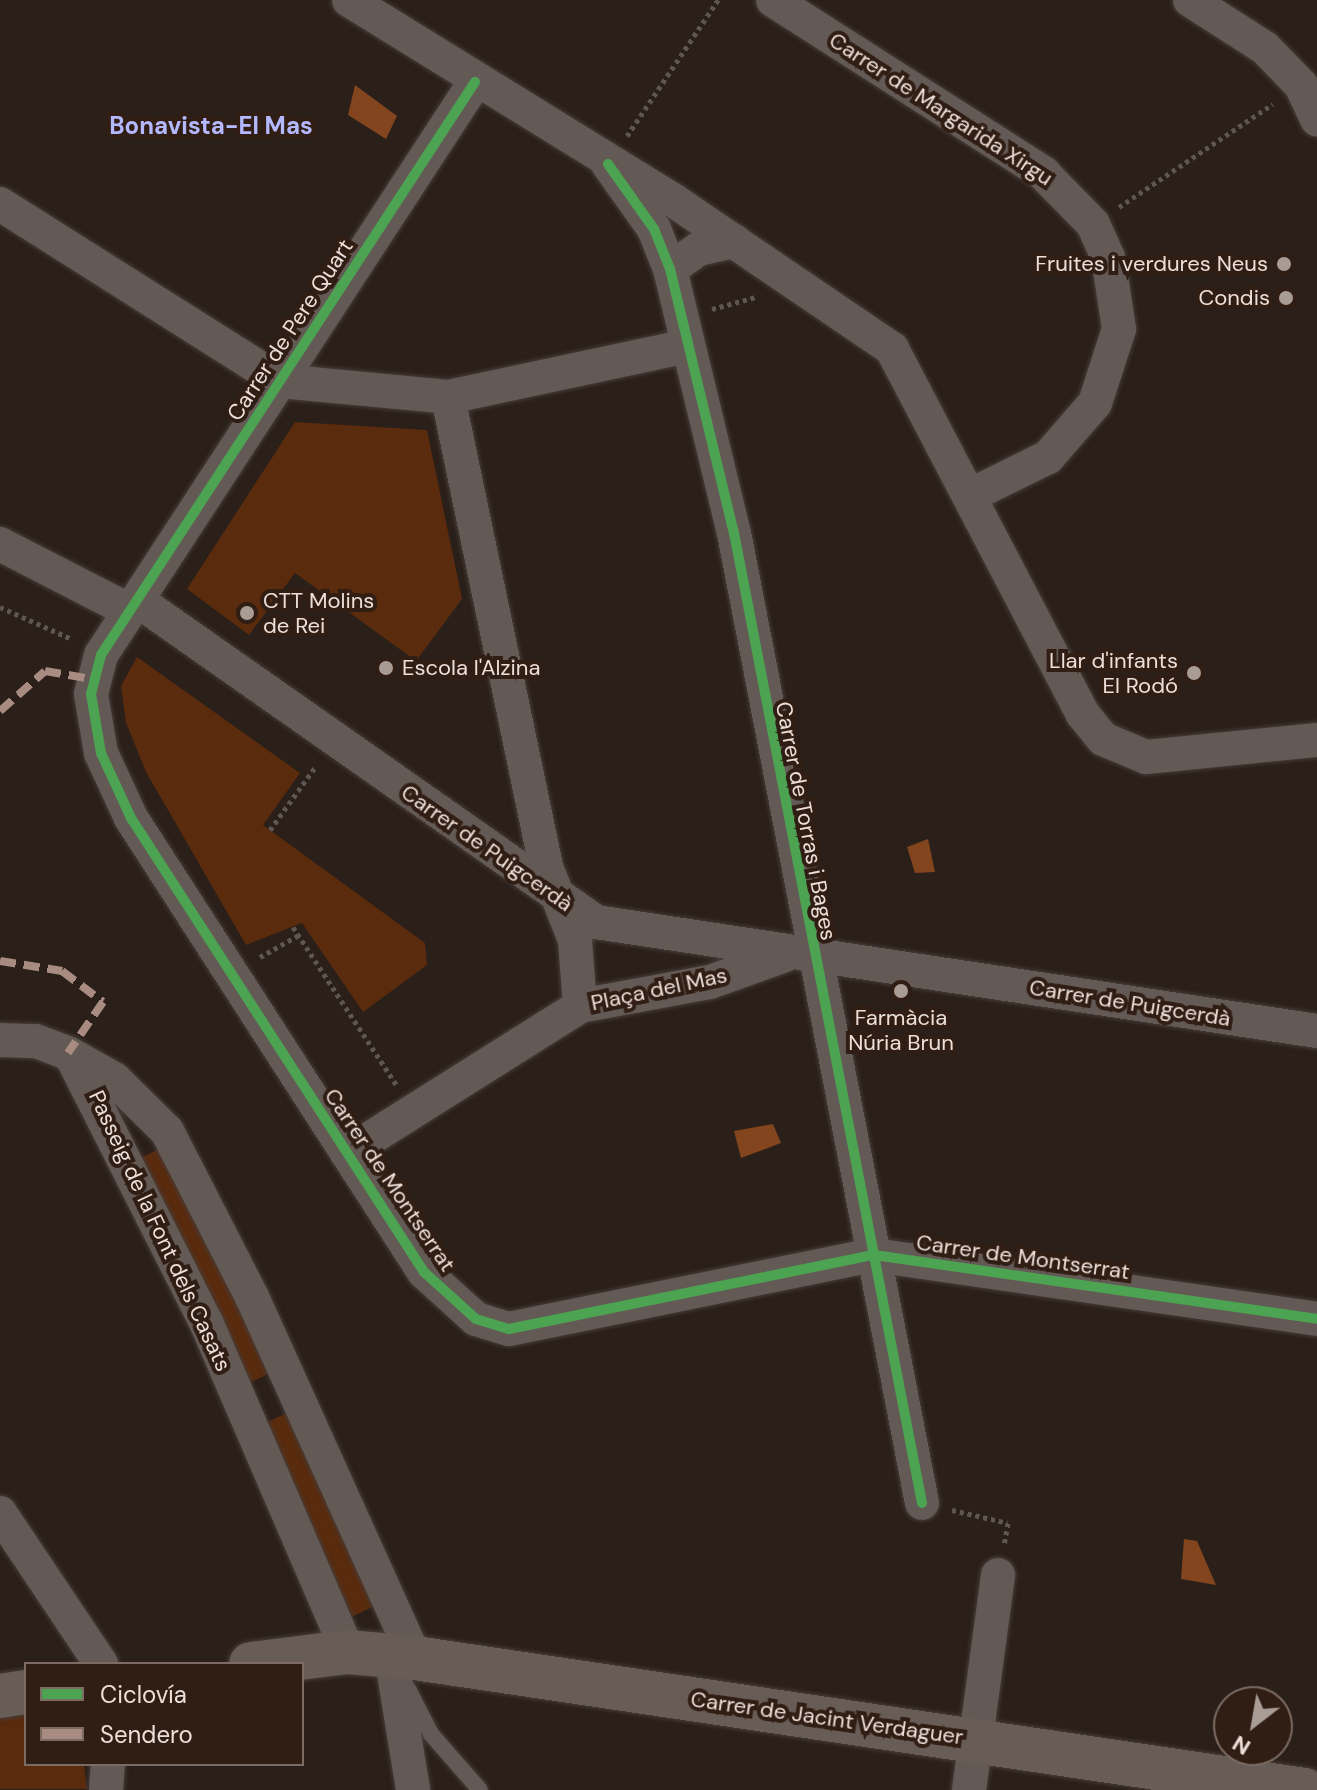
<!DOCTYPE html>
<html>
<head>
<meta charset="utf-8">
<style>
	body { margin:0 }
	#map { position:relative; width:1317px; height:1790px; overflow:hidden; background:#2a1f19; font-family:"DM Sans",sans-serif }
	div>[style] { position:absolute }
	.green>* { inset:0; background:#5a2b0d; transform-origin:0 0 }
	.water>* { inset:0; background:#83451e }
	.path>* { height:5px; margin-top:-2.5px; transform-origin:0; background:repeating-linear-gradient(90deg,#5e5652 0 4px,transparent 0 8px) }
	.roads { filter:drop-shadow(0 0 2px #463c38) drop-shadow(0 0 2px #463c38) }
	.lane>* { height:16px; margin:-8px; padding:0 8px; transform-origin:8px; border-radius:8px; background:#635a56 }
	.street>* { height:34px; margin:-17px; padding:0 17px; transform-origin:17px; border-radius:17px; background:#635a56 }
	.secondary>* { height:44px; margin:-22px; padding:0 22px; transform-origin:22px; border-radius:22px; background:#675c56 }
	.quiet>* { height:8px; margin-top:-4px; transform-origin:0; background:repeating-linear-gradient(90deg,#a88b81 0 16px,transparent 0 24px) }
	.cycleway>* { height:10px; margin:-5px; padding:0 5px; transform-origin:5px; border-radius:5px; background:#4ca352 }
	.dots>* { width:22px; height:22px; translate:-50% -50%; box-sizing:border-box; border:4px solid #301d13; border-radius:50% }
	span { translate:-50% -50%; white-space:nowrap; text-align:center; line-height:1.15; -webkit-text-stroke:8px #301d13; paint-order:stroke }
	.street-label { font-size:22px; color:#ecdfd8 }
	.poi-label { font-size:22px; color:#ecdfd8 }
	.right { translate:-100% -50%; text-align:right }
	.left { translate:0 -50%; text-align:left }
	.neighbourhood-label { font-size:24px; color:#b4b8ff; font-weight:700 }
	.legend { position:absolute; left:24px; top:1662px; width:280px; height:104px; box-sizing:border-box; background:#301d13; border:2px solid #7b6b62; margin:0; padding:10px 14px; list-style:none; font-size:24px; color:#ecdfd8 }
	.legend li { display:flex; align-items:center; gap:16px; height:40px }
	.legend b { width:40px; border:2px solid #7b6b62 }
	.north { position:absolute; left:1213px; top:1686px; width:80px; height:80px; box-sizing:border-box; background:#301d13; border:2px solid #7b6b62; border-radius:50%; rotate:211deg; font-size:22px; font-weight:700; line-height:32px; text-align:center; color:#ecdfd8 }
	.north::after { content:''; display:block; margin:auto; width:28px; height:36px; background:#a89c95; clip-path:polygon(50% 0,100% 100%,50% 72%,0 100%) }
</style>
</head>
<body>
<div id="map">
	<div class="green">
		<div style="clip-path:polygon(295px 422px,427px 430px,462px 599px,416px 661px,295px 573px,249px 635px,187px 589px)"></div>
		<div style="clip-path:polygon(137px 657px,300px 773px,263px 825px,425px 943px,427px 965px,363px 1012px,302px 923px,246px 945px,146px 772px,126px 723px,121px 686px)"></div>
		<div style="left:163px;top:1147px;width:250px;height:30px;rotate:64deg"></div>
		<div style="left:289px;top:1412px;width:212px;height:29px;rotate:65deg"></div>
		<div style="clip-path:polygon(26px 1712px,26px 1764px,84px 1764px,87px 1789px,0 1789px,0 1715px)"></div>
	</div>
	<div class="water">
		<div style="clip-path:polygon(355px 85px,397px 116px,386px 139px,348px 115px)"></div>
		<div style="clip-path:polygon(928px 839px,935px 872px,915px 873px,907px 847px)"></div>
		<div style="clip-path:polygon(773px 1124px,781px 1143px,741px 1158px,734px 1131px)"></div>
		<div style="clip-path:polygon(1184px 1539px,1197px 1541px,1216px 1585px,1181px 1579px)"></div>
	</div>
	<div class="path">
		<div style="left:627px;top:136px;width:164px;rotate:-56.2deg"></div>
		<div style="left:1119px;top:207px;width:185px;rotate:-33.8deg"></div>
		<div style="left:712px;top:309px;width:46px;rotate:-15.3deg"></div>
		<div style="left:0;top:607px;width:79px;rotate:24deg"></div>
		<div style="left:270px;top:830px;width:79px;rotate:-54.3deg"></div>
		<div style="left:293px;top:927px;width:190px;rotate:56.8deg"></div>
		<div style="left:260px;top:957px;width:45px;rotate:-29.4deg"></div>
		<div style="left:952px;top:1510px;width:57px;rotate:13.1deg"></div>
		<div style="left:1008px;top:1523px;width:23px;rotate:100deg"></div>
	</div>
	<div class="roads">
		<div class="lane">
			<div style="left:408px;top:1689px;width:51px;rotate:62.9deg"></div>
			<div style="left:431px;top:1734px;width:74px;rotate:48.8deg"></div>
		</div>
		<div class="street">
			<div style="left:349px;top:0;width:381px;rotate:31.7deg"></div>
			<div style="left:673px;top:200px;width:265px;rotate:34.2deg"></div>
			<div style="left:892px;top:349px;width:411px;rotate:62.4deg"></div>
			<div style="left:1082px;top:713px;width:33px;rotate:51deg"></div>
			<div style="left:1103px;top:739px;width:47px;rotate:22.7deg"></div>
			<div style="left:1146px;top:757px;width:172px;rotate:-5.7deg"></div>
			<div style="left:773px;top:0;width:321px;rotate:32.6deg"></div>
			<div style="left:1043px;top:173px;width:71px;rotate:45.6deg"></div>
			<div style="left:1093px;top:224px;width:36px;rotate:66deg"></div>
			<div style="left:1108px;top:257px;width:73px;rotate:81.3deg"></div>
			<div style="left:1119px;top:329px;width:78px;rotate:108deg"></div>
			<div style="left:1095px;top:403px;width:72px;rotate:131deg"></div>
			<div style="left:1048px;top:457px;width:84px;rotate:153.7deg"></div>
			<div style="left:1190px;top:0;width:89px;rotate:32.6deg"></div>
			<div style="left:1265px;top:48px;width:52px;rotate:45.8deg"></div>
			<div style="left:1301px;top:85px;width:38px;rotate:65deg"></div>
			<div style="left:475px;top:82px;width:684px;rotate:123.13deg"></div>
			<div style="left:101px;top:655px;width:40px;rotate:104.4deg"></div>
			<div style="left:91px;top:694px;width:60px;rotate:80.4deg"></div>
			<div style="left:101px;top:753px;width:72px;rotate:65.2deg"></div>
			<div style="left:131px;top:818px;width:540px;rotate:57.16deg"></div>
			<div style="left:424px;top:1272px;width:70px;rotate:42.1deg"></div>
			<div style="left:476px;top:1319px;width:34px;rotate:17deg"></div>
			<div style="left:509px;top:1329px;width:372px;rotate:-11.5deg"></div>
			<div style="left:874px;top:1255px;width:448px;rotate:8.2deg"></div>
			<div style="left:608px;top:164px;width:80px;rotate:54.7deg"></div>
			<div style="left:654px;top:229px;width:43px;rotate:68.2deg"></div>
			<div style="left:670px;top:269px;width:272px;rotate:76.4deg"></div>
			<div style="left:734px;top:533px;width:988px;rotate:79.03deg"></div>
			<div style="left:0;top:204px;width:331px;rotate:32.3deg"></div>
			<div style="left:280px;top:381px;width:169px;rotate:5.4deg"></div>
			<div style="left:448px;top:397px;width:244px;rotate:-12deg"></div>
			<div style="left:670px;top:269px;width:35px;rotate:-35deg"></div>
			<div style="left:699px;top:249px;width:36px;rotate:-13deg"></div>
			<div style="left:448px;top:397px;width:480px;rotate:78.2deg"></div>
			<div style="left:546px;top:867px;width:79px;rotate:68.3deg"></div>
			<div style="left:575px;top:940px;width:66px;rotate:85.7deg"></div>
			<div style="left:0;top:544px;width:146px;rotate:27.3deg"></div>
			<div style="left:137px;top:600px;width:561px;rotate:35.05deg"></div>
			<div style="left:596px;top:922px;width:729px;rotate:8.6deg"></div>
			<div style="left:0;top:1040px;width:36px;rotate:2deg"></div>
			<div style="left:36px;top:1041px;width:34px;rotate:21deg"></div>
			<div style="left:68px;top:1053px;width:53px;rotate:29.5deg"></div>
			<div style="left:114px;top:1079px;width:74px;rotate:44.5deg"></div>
			<div style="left:167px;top:1131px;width:186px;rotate:62.9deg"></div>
			<div style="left:252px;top:1297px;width:396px;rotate:65.7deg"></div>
			<div style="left:73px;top:1059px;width:295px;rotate:63.2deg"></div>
			<div style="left:206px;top:1322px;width:359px;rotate:66.7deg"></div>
			<div style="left:347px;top:1153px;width:275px;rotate:-32.2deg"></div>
			<div style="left:580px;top:1006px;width:132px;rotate:-10.5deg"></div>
			<div style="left:710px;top:982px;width:80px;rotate:-19.8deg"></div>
			<div style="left:0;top:1513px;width:182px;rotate:56.2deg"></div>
			<div style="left:391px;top:1655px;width:137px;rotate:80.7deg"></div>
			<div style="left:106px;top:1790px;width:26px;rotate:-86deg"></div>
			<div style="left:969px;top:1790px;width:217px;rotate:-82.3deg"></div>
		</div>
		<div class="secondary">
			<div style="left:251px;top:1664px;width:98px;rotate:-7.1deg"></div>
			<div style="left:348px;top:1652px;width:67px;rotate:5.1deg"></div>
			<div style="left:415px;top:1658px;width:900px;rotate:8.44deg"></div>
			<div style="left:0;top:1696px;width:26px;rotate:-9deg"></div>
		</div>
	</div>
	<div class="quiet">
		<div style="left:0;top:711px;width:60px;rotate:-41.6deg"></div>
		<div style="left:45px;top:671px;width:48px;rotate:9.7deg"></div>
		<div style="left:0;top:961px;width:63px;rotate:9.2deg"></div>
		<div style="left:62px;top:971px;width:51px;rotate:37.1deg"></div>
		<div style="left:103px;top:1002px;width:62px;rotate:124.5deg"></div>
	</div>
	<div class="cycleway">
		<div style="left:475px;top:82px;width:684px;rotate:123.13deg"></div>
		<div style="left:101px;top:655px;width:40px;rotate:104.4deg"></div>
		<div style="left:91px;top:694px;width:60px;rotate:80.4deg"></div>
		<div style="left:101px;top:753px;width:72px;rotate:65.2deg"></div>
		<div style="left:131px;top:818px;width:540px;rotate:57.16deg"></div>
		<div style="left:424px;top:1272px;width:70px;rotate:42.1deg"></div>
		<div style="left:476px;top:1319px;width:34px;rotate:17deg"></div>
		<div style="left:509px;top:1329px;width:372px;rotate:-11.5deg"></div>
		<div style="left:874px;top:1255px;width:448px;rotate:8.2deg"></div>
		<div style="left:608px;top:164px;width:80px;rotate:54.7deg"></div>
		<div style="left:654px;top:229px;width:43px;rotate:68.2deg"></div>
		<div style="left:670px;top:269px;width:272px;rotate:76.4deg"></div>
		<div style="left:734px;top:533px;width:988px;rotate:79.03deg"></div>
	</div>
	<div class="dots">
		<div style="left:1284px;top:264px;background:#a89c95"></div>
		<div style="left:1286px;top:298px;background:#a89c95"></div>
		<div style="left:247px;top:613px;background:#a89c95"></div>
		<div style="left:386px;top:668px;background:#a89c95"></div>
		<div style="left:1194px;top:673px;background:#a89c95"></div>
		<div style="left:901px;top:991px;background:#a89c95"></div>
	</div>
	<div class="street-label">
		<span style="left:941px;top:109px;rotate:33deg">Carrer de Margarida Xirgu</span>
		<span style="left:290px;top:330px;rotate:-57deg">Carrer de Pere Quart</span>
		<span style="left:806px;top:821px;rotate:79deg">Carrer de Torras i Bages</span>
		<span style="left:487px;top:848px;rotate:35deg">Carrer de Puigcerdà</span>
		<span style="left:659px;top:989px;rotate:-12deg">Plaça del Mas</span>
		<span style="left:1130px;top:1003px;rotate:9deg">Carrer de Puigcerdà</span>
		<span style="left:390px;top:1180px;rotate:56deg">Carrer de Montserrat</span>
		<span style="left:160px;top:1231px;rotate:65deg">Passeig de la Font dels Casats</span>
		<span style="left:1023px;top:1257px;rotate:8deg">Carrer de Montserrat</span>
		<span style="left:827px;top:1718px;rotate:8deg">Carrer de Jacint Verdaguer</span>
	</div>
	<div class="poi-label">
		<span class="right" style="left:1268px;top:264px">Fruites i verdures Neus</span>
		<span class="right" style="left:1270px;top:298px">Condis</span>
		<span class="left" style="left:263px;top:613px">CTT Molins<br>de Rei</span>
		<span class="right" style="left:1178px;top:673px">Llar d'infants<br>El Rodó</span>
		<span class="left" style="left:402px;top:668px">Escola l'Alzina</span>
		<span style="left:901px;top:1030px">Farmàcia<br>Núria Brun</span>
	</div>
	<div class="neighbourhood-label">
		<span style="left:211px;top:126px">Bonavista-El Mas</span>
	</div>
	<ul class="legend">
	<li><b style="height:10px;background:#4ca352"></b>Ciclovía</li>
	<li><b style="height:10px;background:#a88b81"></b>Sendero</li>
	</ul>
	<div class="north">N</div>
</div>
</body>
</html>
